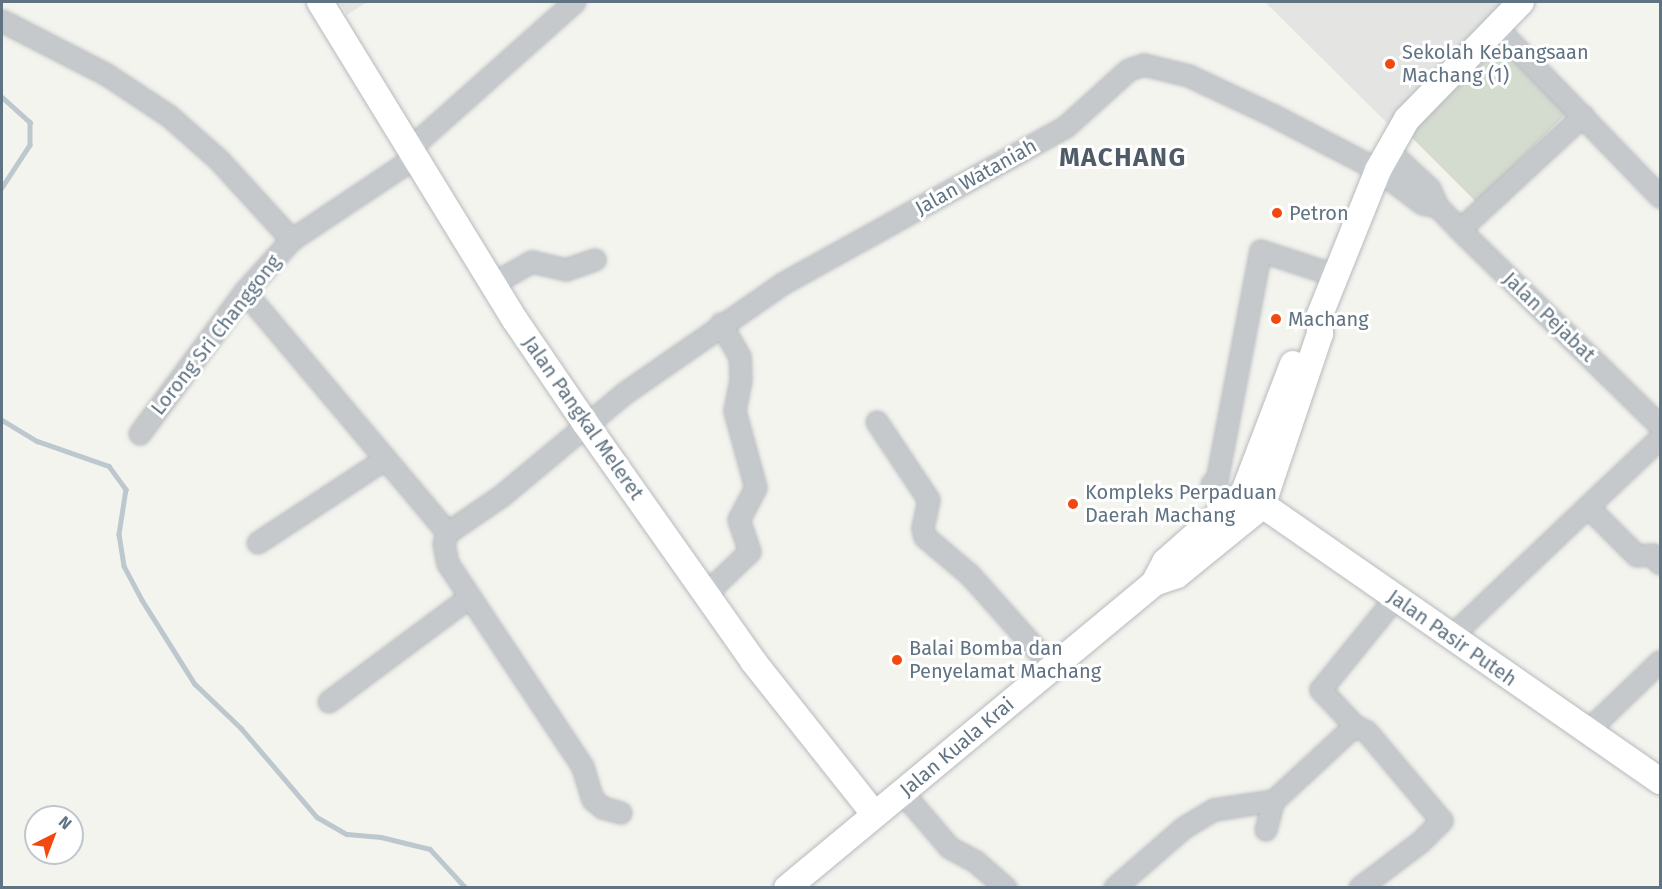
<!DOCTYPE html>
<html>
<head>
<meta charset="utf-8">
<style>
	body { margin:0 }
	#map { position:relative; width:1662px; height:889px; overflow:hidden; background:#f4f4ef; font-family:"Fira Sans",sans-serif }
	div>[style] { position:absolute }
	.built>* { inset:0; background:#e4e5e3 }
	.green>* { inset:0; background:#d4dcd0; transform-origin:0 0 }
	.stream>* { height:4.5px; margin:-2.25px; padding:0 2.25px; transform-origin:2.25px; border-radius:2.25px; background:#bcc8cd }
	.roads { filter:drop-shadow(0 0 2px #b6babe) drop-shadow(0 0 2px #b6babe) }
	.minor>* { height:20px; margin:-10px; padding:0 10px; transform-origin:10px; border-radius:10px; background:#c6c9cc }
	.major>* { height:26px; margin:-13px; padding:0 13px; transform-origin:13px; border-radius:13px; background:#fff }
	.dots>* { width:16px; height:16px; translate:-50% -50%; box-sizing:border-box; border:3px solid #fff; border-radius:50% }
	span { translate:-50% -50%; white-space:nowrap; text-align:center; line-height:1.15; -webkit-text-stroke:6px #fff; paint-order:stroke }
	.poi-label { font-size:20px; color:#607383 }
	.left { translate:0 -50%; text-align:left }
	.street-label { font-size:20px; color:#607383 }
	.district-label { font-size:26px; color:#4f5c68; font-weight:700; letter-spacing:1.5px }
	.frame { position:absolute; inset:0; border:3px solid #607383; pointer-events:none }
	.north { position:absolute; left:24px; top:805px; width:60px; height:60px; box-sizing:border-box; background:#fff; border:2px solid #bfc7cd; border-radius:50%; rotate:42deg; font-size:16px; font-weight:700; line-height:24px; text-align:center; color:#607383 }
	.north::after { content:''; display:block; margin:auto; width:21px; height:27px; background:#f34810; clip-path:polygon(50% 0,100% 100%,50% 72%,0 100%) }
</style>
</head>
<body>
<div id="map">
	<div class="built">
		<div style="clip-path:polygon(340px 2px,367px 2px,347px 15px)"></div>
		<div style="clip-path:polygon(1265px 2px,1515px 2px,1390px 126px)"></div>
	</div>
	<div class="green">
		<div style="left:1501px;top:43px;width:96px;height:130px;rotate:45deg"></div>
	</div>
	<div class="stream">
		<div style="left:2px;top:97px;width:38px;rotate:42deg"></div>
		<div style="left:30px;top:122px;width:23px;rotate:90deg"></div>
		<div style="left:30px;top:145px;width:51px;rotate:123.1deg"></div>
		<div style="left:2px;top:420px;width:41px;rotate:31deg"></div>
		<div style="left:37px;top:441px;width:76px;rotate:19.1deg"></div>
		<div style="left:109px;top:466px;width:29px;rotate:54deg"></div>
		<div style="left:126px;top:489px;width:46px;rotate:98.8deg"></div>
		<div style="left:119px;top:534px;width:32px;rotate:81deg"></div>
		<div style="left:124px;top:566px;width:38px;rotate:62deg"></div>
		<div style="left:142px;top:600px;width:99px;rotate:57.8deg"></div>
		<div style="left:195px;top:684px;width:64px;rotate:43.7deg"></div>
		<div style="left:241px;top:728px;width:117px;rotate:49.5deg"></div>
		<div style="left:317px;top:817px;width:34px;rotate:30deg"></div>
		<div style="left:347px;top:834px;width:34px;rotate:5deg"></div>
		<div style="left:381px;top:837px;width:50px;rotate:13.8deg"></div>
		<div style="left:430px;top:849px;width:53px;rotate:47.3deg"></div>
	</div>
	<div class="roads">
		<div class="minor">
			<div style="left:2px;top:21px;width:118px;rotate:27.2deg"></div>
			<div style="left:107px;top:75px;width:74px;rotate:33.5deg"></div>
			<div style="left:169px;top:116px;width:65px;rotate:41.3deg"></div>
			<div style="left:218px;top:159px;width:110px;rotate:47.6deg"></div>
			<div style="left:1495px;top:26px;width:238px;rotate:46deg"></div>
			<div style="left:410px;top:149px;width:221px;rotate:-41.7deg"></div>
			<div style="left:1388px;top:150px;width:57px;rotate:42.9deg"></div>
			<div style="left:1430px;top:189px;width:20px;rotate:66deg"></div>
			<div style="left:1438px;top:207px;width:32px;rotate:46deg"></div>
			<div style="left:1460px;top:230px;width:280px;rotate:44.4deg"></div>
			<div style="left:1460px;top:230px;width:168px;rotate:-42.8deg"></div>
			<div style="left:493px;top:284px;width:45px;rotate:-29.4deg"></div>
			<div style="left:532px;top:262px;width:35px;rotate:13deg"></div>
			<div style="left:566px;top:270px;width:31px;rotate:-19deg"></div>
			<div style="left:245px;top:292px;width:315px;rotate:49.9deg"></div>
			<div style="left:877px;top:422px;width:94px;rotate:56.3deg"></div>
			<div style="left:929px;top:500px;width:30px;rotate:102deg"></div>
			<div style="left:923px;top:529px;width:8px;rotate:76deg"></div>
			<div style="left:925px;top:537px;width:59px;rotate:40.2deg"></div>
			<div style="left:970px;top:575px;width:123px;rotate:48.3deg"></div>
			<div style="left:140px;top:434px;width:177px;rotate:-53.5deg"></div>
			<div style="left:245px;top:292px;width:70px;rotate:-47.9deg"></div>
			<div style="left:292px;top:240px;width:148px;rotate:-33.7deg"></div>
			<div style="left:1212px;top:484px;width:6px;rotate:-31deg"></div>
			<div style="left:1217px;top:481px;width:234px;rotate:-79.2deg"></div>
			<div style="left:1261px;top:251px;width:77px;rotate:18.2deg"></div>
			<div style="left:1588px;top:507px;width:69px;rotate:45deg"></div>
			<div style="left:1637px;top:556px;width:16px;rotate:-4deg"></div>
			<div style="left:1653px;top:555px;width:11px;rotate:52deg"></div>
			<div style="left:258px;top:543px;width:153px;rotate:-33.3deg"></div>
			<div style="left:706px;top:594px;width:61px;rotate:-43.7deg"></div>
			<div style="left:750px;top:552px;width:34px;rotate:-109deg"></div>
			<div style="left:739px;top:520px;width:36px;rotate:-62deg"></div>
			<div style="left:756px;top:488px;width:80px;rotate:-105.3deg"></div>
			<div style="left:735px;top:411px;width:32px;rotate:-79deg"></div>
			<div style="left:741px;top:380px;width:23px;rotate:-92deg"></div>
			<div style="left:740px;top:357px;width:38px;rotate:-120deg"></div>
			<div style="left:1451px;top:637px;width:288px;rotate:-43.5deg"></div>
			<div style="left:329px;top:702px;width:174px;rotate:-36.6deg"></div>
			<div style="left:1588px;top:731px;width:100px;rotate:-43.8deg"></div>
			<div style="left:902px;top:792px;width:74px;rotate:49.4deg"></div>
			<div style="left:950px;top:848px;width:30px;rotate:28deg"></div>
			<div style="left:976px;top:862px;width:40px;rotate:41deg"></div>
			<div style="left:621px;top:813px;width:19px;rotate:-164deg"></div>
			<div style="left:603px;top:808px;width:13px;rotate:-141deg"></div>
			<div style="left:593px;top:800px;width:34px;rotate:-107deg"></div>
			<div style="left:583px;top:767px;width:244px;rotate:-123.6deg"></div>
			<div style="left:448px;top:564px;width:20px;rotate:-101deg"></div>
			<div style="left:444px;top:544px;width:12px;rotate:-70deg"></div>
			<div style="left:448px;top:533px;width:65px;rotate:-34.4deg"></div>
			<div style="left:502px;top:496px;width:163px;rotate:-39.8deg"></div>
			<div style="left:627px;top:392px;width:190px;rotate:-34.7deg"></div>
			<div style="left:783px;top:284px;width:324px;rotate:-29deg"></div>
			<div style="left:1066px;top:127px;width:85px;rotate:-42.1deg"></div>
			<div style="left:1129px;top:70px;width:16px;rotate:-18deg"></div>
			<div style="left:1144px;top:65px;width:46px;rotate:13.7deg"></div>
			<div style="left:1189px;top:76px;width:94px;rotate:25.2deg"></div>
			<div style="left:1274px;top:116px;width:117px;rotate:27.4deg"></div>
			<div style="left:1378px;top:170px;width:56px;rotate:37.1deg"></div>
			<div style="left:1423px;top:204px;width:15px;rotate:11deg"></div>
			<div style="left:1266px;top:830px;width:30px;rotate:-75deg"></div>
			<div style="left:1274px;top:801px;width:110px;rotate:-42.8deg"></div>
			<div style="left:1115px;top:888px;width:91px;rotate:-41deg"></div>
			<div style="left:1184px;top:828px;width:35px;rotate:-31deg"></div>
			<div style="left:1214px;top:810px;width:61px;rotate:-8.5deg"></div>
			<div style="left:1360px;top:888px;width:76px;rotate:-37deg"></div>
			<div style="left:1421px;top:842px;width:30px;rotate:-45deg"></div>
			<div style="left:1442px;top:821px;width:116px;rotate:-130.1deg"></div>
			<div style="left:1367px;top:732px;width:13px;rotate:-153deg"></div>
			<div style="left:1355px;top:726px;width:50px;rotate:-133.4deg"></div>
			<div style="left:1321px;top:690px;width:117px;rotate:-50.9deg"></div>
		</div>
		<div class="major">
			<div style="left:320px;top:2px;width:373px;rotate:58.5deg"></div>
			<div style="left:515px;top:320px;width:126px;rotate:55.7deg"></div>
			<div style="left:586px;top:424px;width:290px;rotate:54.8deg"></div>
			<div style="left:753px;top:661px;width:196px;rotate:51.6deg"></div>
			<div style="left:1244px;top:492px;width:507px;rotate:34.79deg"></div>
			<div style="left:1262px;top:506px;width:182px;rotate:-71.4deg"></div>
			<div style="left:1320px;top:334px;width:17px;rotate:-93deg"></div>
			<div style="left:1319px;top:317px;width:158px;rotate:-68.1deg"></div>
			<div style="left:1378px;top:170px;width:59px;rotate:-60.4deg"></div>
			<div style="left:1407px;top:119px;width:163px;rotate:-45.7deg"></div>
			<div style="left:1154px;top:583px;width:24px;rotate:-62deg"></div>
			<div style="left:1165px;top:562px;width:106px;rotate:-41.5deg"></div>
			<div style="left:1244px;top:492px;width:137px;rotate:-69.1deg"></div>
			<div style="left:787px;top:888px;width:477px;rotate:-39.7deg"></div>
			<div style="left:1154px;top:583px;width:24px;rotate:-19deg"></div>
			<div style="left:1177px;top:575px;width:109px;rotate:-39.1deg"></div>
		</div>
	</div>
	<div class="dots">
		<div style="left:1390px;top:64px;background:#f34810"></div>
		<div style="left:1277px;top:213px;background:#f34810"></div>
		<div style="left:1276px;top:319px;background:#f34810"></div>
		<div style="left:1073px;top:504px;background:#f34810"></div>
		<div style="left:897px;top:660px;background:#f34810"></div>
	</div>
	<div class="poi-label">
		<span class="left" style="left:1402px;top:64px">Sekolah Kebangsaan<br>Machang (1)</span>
		<span class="left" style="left:1289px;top:213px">Petron</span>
		<span class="left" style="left:1288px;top:319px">Machang</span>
		<span class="left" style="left:1085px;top:504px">Kompleks Perpaduan<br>Daerah Machang</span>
		<span class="left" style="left:909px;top:660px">Balai Bomba dan<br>Penyelamat Machang</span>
	</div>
	<div class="street-label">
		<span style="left:976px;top:177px;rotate:-29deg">Jalan Wataniah</span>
		<span style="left:1549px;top:317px;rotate:44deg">Jalan Pejabat</span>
		<span style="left:216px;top:335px;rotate:-52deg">Lorong Sri Changgong</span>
		<span style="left:583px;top:418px;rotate:55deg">Jalan Pangkal Meleret</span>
		<span style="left:1452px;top:638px;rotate:35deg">Jalan Pasir Puteh</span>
		<span style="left:957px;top:747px;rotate:-40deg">Jalan Kuala Krai</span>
	</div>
	<div class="district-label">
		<span style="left:1123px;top:158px">MACHANG</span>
	</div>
	<div class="frame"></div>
	<div class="north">N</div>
</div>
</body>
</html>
